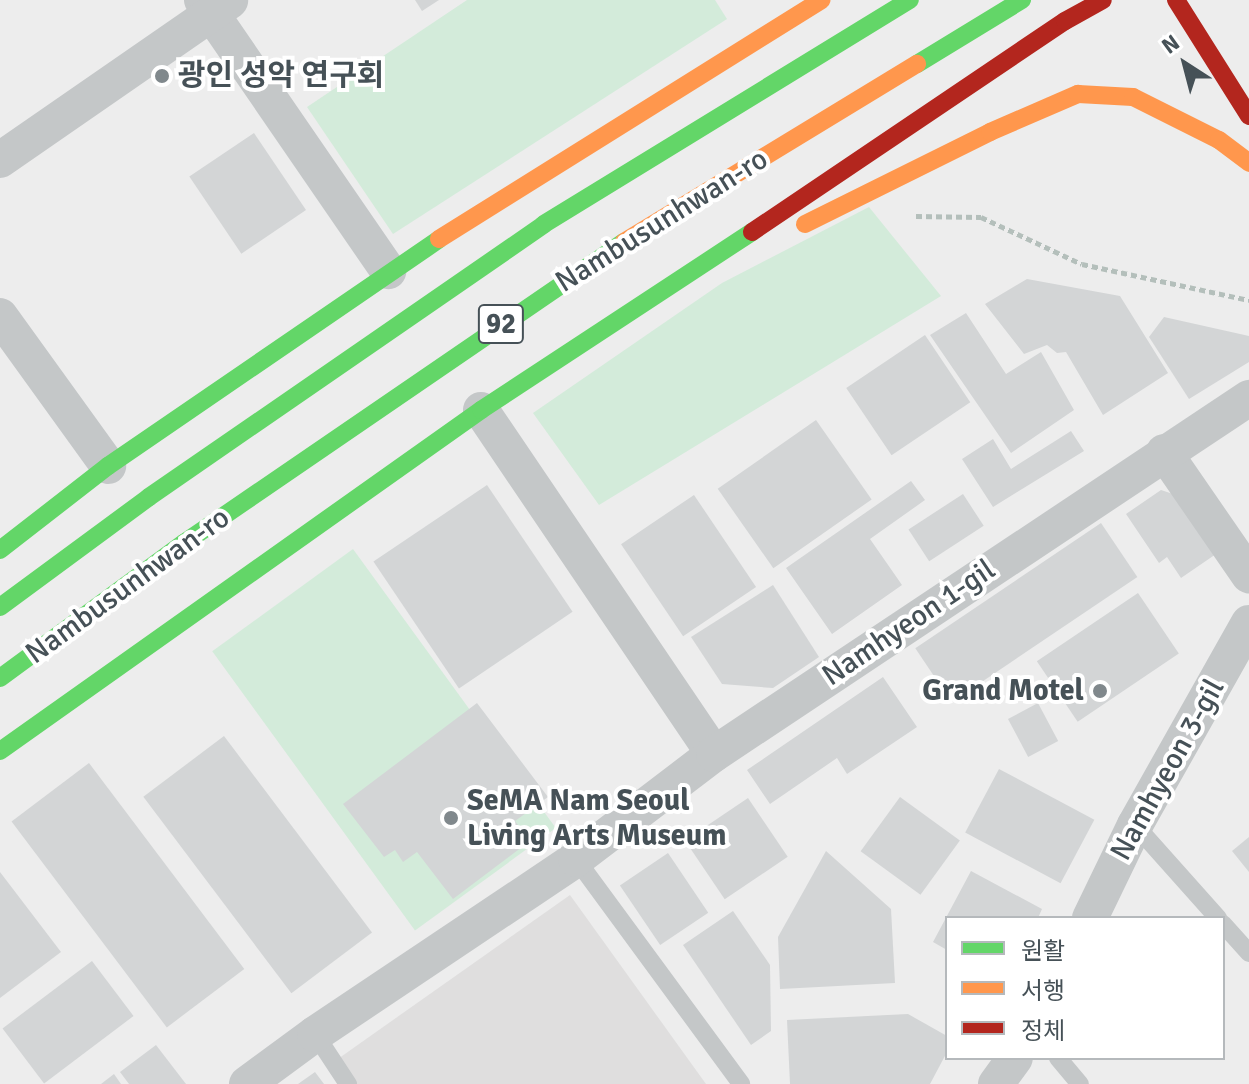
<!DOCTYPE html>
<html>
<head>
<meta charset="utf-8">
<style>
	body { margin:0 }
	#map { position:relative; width:1249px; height:1084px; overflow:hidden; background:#ededed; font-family:Signika,"Noto Sans KR",sans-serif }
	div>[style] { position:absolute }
	.education>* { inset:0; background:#dfdede }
	.green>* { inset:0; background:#d3ebda; transform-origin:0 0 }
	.building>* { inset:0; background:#d3d5d6; transform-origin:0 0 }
	.path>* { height:5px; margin-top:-2.5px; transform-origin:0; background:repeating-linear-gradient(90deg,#b4bfbb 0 6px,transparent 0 10px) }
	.lane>* { height:18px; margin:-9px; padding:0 9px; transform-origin:9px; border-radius:9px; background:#c4c7c8 }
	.street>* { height:36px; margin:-18px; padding:0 18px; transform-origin:18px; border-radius:18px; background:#c4c7c8 }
	.fast>* { height:18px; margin:-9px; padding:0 9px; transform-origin:9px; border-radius:9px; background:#63d668 }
	.slow>* { height:18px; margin:-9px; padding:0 9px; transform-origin:9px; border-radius:9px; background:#ff974d }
	.jam>* { height:18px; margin:-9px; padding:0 9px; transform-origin:9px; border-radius:9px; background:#b3261e }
	.dots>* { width:22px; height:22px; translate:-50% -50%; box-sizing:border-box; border:4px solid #fff; border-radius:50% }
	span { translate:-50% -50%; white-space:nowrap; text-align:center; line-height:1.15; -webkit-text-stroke:8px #fff; paint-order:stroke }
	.shield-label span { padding:2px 6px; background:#fff; border:2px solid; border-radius:6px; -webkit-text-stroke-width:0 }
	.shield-label { font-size:28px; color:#465157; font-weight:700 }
	.poi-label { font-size:30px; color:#465157; font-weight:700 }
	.left { translate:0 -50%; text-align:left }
	.right { translate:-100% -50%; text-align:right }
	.street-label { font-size:30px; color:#465157 }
	.legend { position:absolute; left:945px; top:916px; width:280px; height:144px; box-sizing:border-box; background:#fff; border:2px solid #b5b9bc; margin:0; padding:10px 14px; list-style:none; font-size:24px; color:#465157 }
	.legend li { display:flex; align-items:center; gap:16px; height:40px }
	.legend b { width:40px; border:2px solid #b5b9bc }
	.north { position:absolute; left:1145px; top:24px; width:80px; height:80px; -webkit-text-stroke:6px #fff; paint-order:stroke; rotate:324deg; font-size:22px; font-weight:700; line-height:32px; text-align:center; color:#465157 }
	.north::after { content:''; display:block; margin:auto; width:28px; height:36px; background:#465157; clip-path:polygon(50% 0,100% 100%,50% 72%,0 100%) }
</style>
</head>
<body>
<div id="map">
	<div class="education">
		<div style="clip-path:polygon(570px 895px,706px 1084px,352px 1084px,335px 1061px)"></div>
	</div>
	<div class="green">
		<div style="clip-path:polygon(467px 0,715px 0,727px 19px,393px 234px,307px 107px)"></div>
		<div style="clip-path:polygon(869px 207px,941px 296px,599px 505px,533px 413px,722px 283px)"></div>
		<div style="left:353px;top:549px;width:345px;height:174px;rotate:54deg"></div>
	</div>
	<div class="building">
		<div style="clip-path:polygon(415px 0,439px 0,422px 11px)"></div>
		<div style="left:254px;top:133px;width:93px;height:78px;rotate:56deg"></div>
		<div style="clip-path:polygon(1027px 279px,1120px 296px,1168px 373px,1103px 415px,1066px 352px,1057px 353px,1047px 345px,1024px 354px,985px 304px)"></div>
		<div style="clip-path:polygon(966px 313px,1006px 374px,1041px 352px,1074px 410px,1011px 453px,930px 335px)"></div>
		<div style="clip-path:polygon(1164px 317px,1249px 336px,1249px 362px,1189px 399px,1149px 337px)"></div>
		<div style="left:925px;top:335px;width:81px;height:95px;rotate:56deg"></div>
		<div style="left:816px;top:420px;width:97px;height:120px;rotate:55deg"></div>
		<div style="clip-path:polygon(1071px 431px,1084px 451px,993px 507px,962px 459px,993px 439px,1011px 469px)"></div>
		<div style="clip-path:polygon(911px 481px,925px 500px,870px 539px,902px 585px,832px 634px,786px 568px)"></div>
		<div style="left:487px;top:485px;width:153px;height:137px;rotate:56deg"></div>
		<div style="clip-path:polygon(1161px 490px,1176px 495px,1216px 554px,1181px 578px,1167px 557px,1159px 563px,1126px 514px)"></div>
		<div style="left:963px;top:494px;width:38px;height:65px;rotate:57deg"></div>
		<div style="left:694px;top:495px;width:111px;height:88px;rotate:56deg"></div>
		<div style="left:1101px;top:523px;width:65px;height:224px;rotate:56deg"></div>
		<div style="clip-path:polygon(773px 585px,819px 657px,773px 688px,722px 684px,691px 637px)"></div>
		<div style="left:1138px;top:593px;width:73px;height:122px;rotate:56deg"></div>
		<div style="clip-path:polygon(883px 677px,917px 727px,847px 774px,837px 758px,770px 804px,747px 770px)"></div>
		<div style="clip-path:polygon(477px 703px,548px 797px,515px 821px,530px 841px,453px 899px,417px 852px,403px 862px,395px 850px,384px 857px,343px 804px)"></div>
		<div style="left:1038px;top:703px;width:43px;height:34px;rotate:62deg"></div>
		<div style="left:224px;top:736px;width:246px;height:101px;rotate:53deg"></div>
		<div style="left:89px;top:763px;width:258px;height:97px;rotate:53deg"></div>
		<div style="left:999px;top:769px;width:108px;height:72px;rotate:28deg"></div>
		<div style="left:900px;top:797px;width:74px;height:67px;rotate:36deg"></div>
		<div style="left:748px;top:798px;width:71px;height:76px;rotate:56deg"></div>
		<div style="clip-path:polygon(1249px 837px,1249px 872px,1232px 851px)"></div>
		<div style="clip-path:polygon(826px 851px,891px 909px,895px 983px,780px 989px,778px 937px)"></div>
		<div style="left:668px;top:853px;width:72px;height:58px;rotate:56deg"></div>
		<div style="clip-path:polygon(971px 871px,1042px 909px,1038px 918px,947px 918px,947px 950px,933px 942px)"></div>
		<div style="clip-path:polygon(0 872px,61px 952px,0 998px)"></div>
		<div style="clip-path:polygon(733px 911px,770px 965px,771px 1031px,751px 1045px,683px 945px)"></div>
		<div style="left:92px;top:961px;width:69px;height:112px;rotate:53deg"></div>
		<div style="clip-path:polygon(908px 1014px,947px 1036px,947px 1052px,930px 1084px,790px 1084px,787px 1020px)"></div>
		<div style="clip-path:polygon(156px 1045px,186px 1084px,129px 1084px,120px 1072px)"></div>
		<div style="clip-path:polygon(315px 1072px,324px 1084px,298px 1084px)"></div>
		<div style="clip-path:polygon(114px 1074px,121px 1084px,101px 1084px)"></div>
	</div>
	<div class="path">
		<div style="left:916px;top:216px;width:65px;rotate:0.9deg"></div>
		<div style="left:981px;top:217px;width:111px;rotate:25deg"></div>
		<div style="left:1082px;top:264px;width:171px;rotate:12.2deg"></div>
	</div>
	<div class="lane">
		<div style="left:1135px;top:825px;width:125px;rotate:48.3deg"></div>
		<div style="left:576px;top:859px;width:279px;rotate:53.7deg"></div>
		<div style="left:1223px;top:924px;width:39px;rotate:48deg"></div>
		<div style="left:315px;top:1034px;width:60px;rotate:56.6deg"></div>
		<div style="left:1058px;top:1058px;width:34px;rotate:50deg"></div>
	</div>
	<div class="street">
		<div style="left:202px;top:0;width:329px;rotate:55.5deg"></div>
		<div style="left:0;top:160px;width:280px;rotate:-34.7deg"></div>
		<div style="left:0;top:316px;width:185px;rotate:54.2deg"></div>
		<div style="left:481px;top:410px;width:415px;rotate:55.9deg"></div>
		<div style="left:1164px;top:452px;width:150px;rotate:55.4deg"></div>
		<div style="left:1090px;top:918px;width:103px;rotate:-64.2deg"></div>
		<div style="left:1135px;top:825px;width:232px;rotate:-60.6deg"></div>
		<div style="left:247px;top:1084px;width:84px;rotate:-36.3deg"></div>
		<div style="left:315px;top:1034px;width:314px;rotate:-33.8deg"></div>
		<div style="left:576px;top:859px;width:173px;rotate:-37.3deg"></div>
		<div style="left:714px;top:754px;width:643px;rotate:-33.64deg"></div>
		<div style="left:996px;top:1084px;width:32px;rotate:-54deg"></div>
	</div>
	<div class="fast">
		<div style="left:917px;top:64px;width:123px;rotate:-31.4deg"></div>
		<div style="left:0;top:550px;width:137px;rotate:-37.9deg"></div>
		<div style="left:108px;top:466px;width:401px;rotate:-34.4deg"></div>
		<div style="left:0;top:607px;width:185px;rotate:-36.4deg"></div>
		<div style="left:149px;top:497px;width:480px;rotate:-34.6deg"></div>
		<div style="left:544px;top:224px;width:429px;rotate:-31.5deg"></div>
		<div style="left:0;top:678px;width:228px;rotate:-36.3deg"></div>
		<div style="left:184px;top:543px;width:533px;rotate:-34.38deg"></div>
		<div style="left:0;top:751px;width:590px;rotate:-35.33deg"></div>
		<div style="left:481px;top:410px;width:324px;rotate:-33.3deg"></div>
	</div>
	<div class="slow">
		<div style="left:805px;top:224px;width:207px;rotate:-26.4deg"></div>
		<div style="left:990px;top:132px;width:96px;rotate:-23.4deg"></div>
		<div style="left:1078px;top:94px;width:55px;rotate:3.1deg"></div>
		<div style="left:1133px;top:97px;width:96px;rotate:26.6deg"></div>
		<div style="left:1219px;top:140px;width:38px;rotate:37deg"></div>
		<div style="left:439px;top:239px;width:451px;rotate:-32deg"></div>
		<div style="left:624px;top:242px;width:343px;rotate:-31.3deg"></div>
	</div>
	<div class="jam">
		<div style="left:1176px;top:0;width:137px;rotate:57.8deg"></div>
		<div style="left:752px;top:232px;width:377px;rotate:-34deg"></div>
		<div style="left:1065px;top:21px;width:43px;rotate:-28.9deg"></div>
	</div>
	<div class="dots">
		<div style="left:162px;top:76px;background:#80888c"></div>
		<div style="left:1100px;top:691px;background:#80888c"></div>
		<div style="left:451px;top:818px;background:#80888c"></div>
	</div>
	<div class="shield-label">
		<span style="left:501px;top:324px">92</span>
	</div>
	<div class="poi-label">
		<span class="left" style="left:178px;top:76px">광인 성악 연구회</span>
		<span class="right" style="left:1084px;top:691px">Grand Motel</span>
		<span class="left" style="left:467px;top:818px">SeMA Nam Seoul<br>Living Arts Museum</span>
	</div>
	<div class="street-label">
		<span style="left:662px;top:221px;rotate:-32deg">Nambusunhwan-ro</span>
		<span style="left:128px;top:586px;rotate:-36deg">Nambusunhwan-ro</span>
		<span style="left:909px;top:623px;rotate:-34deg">Namhyeon 1-gil</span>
		<span style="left:1168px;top:770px;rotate:-61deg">Namhyeon 3-gil</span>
	</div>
	<ul class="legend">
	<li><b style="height:10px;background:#63d668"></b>원활</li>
	<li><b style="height:10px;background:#ff974d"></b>서행</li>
	<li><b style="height:10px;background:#b3261e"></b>정체</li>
	</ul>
	<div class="north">N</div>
</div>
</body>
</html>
